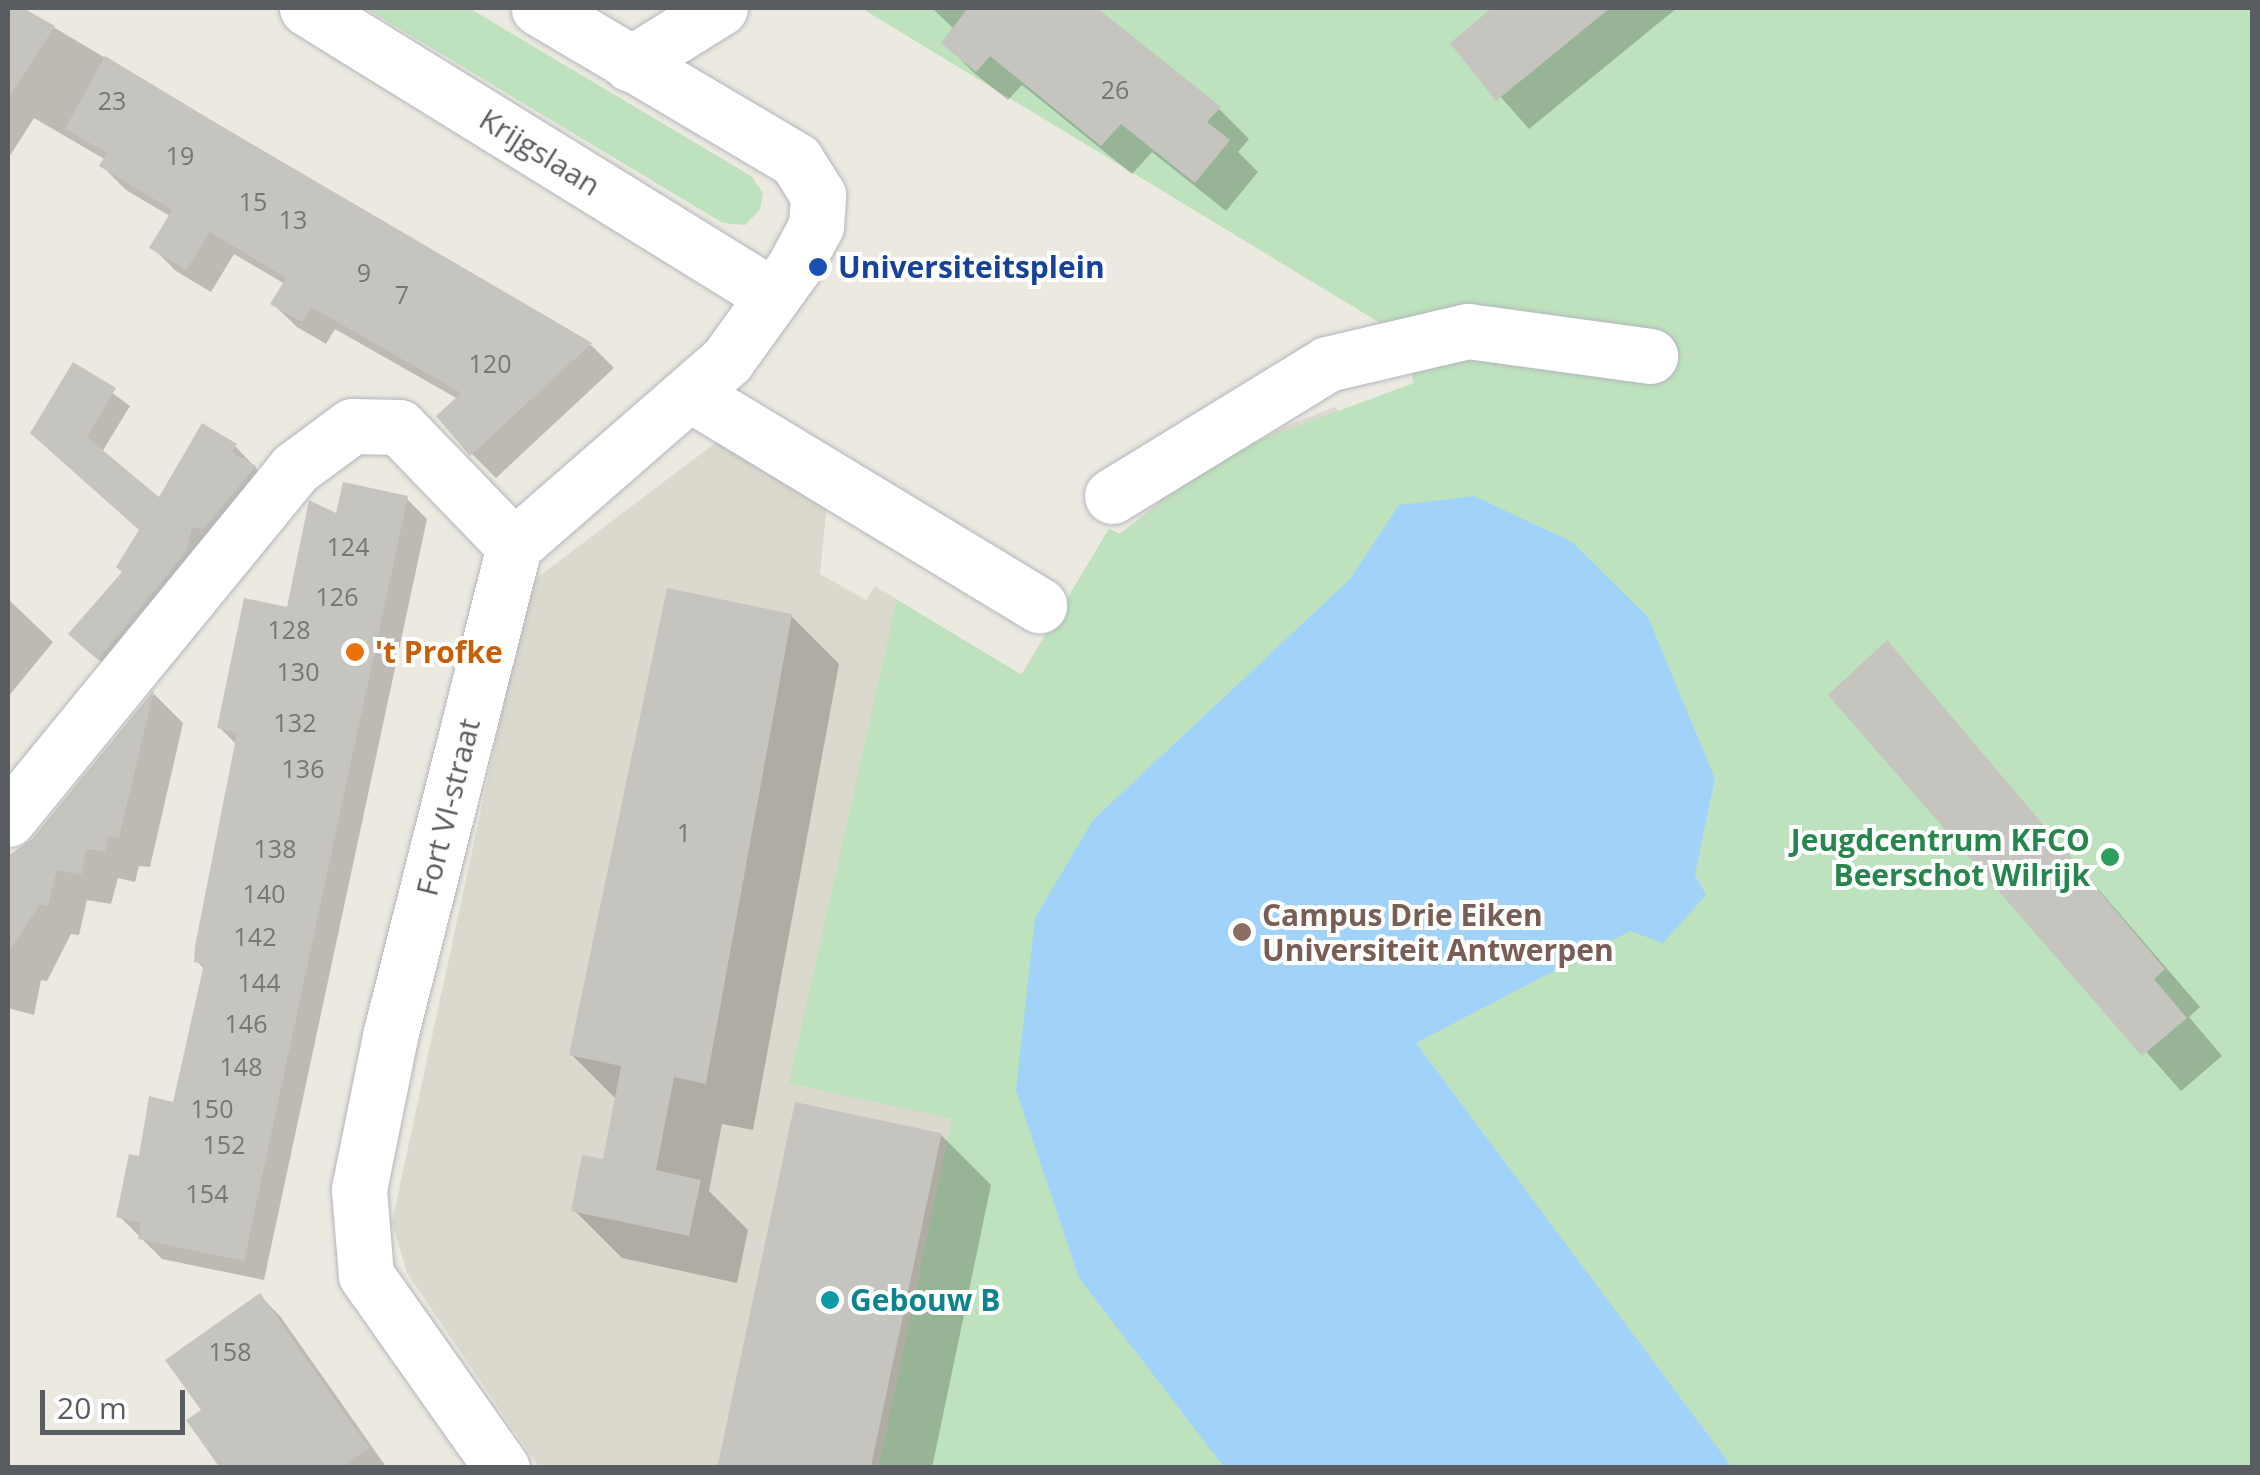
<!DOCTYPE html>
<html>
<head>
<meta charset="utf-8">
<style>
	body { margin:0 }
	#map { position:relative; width:2260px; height:1475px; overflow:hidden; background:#ebe9e0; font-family:"Open Sans",sans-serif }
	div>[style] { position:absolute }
	.education>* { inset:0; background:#dbd8ce }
	.green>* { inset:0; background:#bde2bd }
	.water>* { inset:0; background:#a1d3fa }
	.shadow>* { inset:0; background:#0003 }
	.building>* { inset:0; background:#c6c4be; transform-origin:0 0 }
	.roads { filter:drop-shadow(0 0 2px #b3b6bb) drop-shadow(0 0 2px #b3b6bb) }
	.minor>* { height:55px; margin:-27.5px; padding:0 27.5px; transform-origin:27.5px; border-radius:27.5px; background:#fff }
	.dots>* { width:28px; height:28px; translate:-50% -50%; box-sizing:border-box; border:5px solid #fff; border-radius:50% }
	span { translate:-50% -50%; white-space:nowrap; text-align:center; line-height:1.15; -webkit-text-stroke:8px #fff; paint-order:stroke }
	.number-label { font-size:25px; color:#747678 }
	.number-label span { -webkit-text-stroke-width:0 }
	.street-label { font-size:30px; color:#595c61 }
	.transit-label { font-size:30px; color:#164399; font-weight:700 }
	.left { translate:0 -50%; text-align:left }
	.food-label { font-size:30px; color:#c56008; font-weight:700 }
	.leisure-label { font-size:30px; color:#27864d; font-weight:700 }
	.right { translate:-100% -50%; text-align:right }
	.education-label { font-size:30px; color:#785e54; font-weight:700 }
	.culture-label { font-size:30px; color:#0d838f; font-weight:700 }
	.frame { position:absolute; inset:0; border:10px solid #595c61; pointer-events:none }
	.scale { position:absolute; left:40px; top:1390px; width:145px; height:45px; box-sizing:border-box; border:5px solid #595c61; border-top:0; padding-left:12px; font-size:30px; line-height:35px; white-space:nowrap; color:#595c61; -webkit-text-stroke:8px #fff; paint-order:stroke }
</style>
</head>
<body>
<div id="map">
	<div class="education">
		<div style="clip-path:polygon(1335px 407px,2252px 1467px,539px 1467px,407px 1273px,392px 1222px,530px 583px,718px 441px,827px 504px,820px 574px,866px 600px,875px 586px,1021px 675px,1109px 529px,1120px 534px,1174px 489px,1283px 427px)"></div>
	</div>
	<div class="green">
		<div style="clip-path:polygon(365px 8px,469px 8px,751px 176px,763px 193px,760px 210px,745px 225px,723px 223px)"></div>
		<div style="clip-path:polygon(861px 8px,2252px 8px,2252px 1467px,1732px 1467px,1415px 1043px,1630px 931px,1695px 875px,1715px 779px,1399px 505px,1350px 579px,1093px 820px,1016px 1090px,1079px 1278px,1224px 1467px,879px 1467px,952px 1119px,789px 1083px,897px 600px,1022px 675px,1109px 529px,1120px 534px,1233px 450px,1414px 383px,1400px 335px)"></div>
	</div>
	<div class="water">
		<div style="clip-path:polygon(1474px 496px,1572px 542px,1648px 617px,1715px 779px,1695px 875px,1706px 895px,1663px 943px,1630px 931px,1416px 1043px,1732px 1467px,1224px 1467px,1079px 1278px,1016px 1090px,1035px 918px,1093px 820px,1350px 579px,1399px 505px)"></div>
	</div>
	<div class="shadow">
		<div style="clip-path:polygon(8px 8px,21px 8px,591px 345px,614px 368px,496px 478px,472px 454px,458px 399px,335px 329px,326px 344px,297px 327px,273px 304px,285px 284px,234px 254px,211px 292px,176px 271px,152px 247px,170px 216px,126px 190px,102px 166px,106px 160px,34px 118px,8px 159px)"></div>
		<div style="clip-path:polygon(932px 8px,1093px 8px,1219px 109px,1249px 139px,1238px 152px,1258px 172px,1226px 211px,1152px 152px,1132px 174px,1022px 85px,1008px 100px,974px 73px,944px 42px,954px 29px)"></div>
		<div style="clip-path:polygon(1496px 8px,1677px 8px,1529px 129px,1453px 43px)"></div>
		<div style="clip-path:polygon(74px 365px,130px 406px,102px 452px,159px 500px,235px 446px,270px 483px,114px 673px,87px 649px,142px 530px,48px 448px)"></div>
		<div style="clip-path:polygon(406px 498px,427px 519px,264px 1280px,162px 1259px,119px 1216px,141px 1159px,175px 1105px,205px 970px,197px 961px,237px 745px,220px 728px,338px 516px)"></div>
		<div style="clip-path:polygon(8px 599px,53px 642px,8px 697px)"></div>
		<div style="clip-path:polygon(791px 616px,839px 664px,753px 1130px,722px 1124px,709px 1191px,748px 1230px,737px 1283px,622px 1258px,574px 1210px,605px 1162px,617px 1100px,571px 1054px)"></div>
		<div style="clip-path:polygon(1887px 644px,2200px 1007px,2189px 1017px,2222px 1056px,2181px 1091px,1831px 695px)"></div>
		<div style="clip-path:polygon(154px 694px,183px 723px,150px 867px,139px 866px,135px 882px,118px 878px,111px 904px,87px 900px,79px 935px,71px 934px,47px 981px,41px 980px,34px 1015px,8px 1008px,8px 858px,34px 841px)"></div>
		<div style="clip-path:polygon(941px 1135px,991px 1185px,932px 1468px,721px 1468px)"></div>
		<div style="clip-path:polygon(260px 1296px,280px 1316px,387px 1468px,247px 1468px)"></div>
	</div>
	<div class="building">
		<div style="clip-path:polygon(8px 8px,23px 8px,55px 26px,8px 99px)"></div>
		<div style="clip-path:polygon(968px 8px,1097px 8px,1221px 107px,1207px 122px,1230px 140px,1195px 183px,1121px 124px,1101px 146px,990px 56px,976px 72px,941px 43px)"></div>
		<div style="clip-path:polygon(1492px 8px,1610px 8px,1496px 101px,1450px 43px)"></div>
		<div style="clip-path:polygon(105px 56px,221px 126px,592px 343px,470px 456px,436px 416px,461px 393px,311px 307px,302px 322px,270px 304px,286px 278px,210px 232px,186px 270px,149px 248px,172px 210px,99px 166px,107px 153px,65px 129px)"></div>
		<div style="clip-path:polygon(73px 362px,116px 388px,87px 437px,159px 497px,202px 423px,237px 444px,232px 452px,256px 466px,204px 529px,192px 527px,186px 552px,98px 660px,68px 634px,122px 572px,116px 567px,139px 530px,30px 433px)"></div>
		<div style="clip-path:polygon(343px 482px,408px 496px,244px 1261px,138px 1239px,141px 1223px,116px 1217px,129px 1154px,139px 1156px,149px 1096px,173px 1102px,204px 964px,194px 962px,195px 946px,237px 733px,217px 728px,244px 598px,287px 607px,309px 500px,336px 513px)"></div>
		<div style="clip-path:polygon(667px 588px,792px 614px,706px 1084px,674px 1077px,656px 1170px,701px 1180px,689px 1236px,571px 1211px,582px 1155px,603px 1159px,621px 1066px,569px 1055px)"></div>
		<div style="clip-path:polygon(1887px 640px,2165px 969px,2154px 979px,2187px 1018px,2142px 1056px,1828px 695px)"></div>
		<div style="clip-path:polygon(154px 690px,119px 838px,108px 836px,105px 852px,87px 849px,81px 875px,57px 870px,48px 906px,40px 904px,8px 953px,8px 856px,32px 839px)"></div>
		<div style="left:795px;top:1102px;width:150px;height:374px;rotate:12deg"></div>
		<div style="clip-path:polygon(260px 1293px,369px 1448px,342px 1468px,220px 1468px,186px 1420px,201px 1410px,165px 1360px)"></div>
	</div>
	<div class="roads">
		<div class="minor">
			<div style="left:307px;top:8px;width:548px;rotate:31.72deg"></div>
			<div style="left:630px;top:64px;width:106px;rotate:-31.9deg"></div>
			<div style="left:692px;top:395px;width:406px;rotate:31.2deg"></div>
			<div style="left:1112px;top:496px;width:252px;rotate:-31.5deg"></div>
			<div style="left:1327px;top:364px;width:145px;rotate:-13.2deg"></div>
			<div style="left:1468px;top:331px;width:184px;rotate:7.8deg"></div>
			<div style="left:8px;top:819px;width:452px;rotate:-50.7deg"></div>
			<div style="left:294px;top:469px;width:72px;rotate:-36.6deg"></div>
			<div style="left:352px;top:426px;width:47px;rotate:1.2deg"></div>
			<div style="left:399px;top:427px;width:165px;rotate:46deg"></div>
			<div style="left:502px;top:1468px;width:236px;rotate:-125.2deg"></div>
			<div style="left:366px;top:1275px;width:86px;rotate:-94.7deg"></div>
			<div style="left:359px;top:1189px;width:156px;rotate:-78.5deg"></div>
			<div style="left:390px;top:1036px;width:505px;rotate:-75.8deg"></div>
			<div style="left:514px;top:546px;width:283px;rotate:-41.1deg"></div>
			<div style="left:727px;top:360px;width:115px;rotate:-54.2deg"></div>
			<div style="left:794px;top:267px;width:47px;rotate:-61.8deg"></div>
			<div style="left:816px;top:226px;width:31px;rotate:-86deg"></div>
			<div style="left:818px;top:195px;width:41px;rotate:-122.2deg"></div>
			<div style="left:796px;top:160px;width:299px;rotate:-149.4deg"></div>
		</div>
	</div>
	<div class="dots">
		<div style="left:818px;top:267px;background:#1a4fb4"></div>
		<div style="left:355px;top:652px;background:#e8710a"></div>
		<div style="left:2110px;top:857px;background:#2e9e5b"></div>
		<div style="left:1242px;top:932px;background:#8d6e63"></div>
		<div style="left:830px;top:1300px;background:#0f9aa8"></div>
	</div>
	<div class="number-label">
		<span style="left:1115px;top:89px">26</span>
		<span style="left:112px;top:100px">23</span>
		<span style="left:180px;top:155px">19</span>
		<span style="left:253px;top:201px">15</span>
		<span style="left:293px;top:219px">13</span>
		<span style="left:364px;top:272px">9</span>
		<span style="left:402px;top:294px">7</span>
		<span style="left:490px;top:363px">120</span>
		<span style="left:348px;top:546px">124</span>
		<span style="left:337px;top:596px">126</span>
		<span style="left:289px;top:629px">128</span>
		<span style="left:298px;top:671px">130</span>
		<span style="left:295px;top:722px">132</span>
		<span style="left:303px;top:768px">136</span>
		<span style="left:684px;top:832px">1</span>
		<span style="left:275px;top:848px">138</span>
		<span style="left:264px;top:893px">140</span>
		<span style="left:255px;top:936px">142</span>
		<span style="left:259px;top:982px">144</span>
		<span style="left:246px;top:1023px">146</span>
		<span style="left:241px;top:1066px">148</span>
		<span style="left:212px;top:1108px">150</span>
		<span style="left:224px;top:1144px">152</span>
		<span style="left:207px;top:1193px">154</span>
		<span style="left:230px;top:1351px">158</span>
	</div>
	<div class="street-label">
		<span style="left:540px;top:152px;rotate:32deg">Krijgslaan</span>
		<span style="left:448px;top:807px;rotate:-76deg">Fort VI-straat</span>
	</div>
	<div class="transit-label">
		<span class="left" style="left:838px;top:267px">Universiteitsplein</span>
	</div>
	<div class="food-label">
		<span class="left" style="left:375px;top:652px">'t Profke</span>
	</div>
	<div class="leisure-label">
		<span class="right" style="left:2090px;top:857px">Jeugdcentrum KFCO<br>Beerschot Wilrijk</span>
	</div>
	<div class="education-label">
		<span class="left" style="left:1262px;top:932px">Campus Drie Eiken<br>Universiteit Antwerpen</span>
	</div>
	<div class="culture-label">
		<span class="left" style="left:850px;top:1300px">Gebouw B</span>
	</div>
	<div class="frame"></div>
	<div class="scale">20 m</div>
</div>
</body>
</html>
